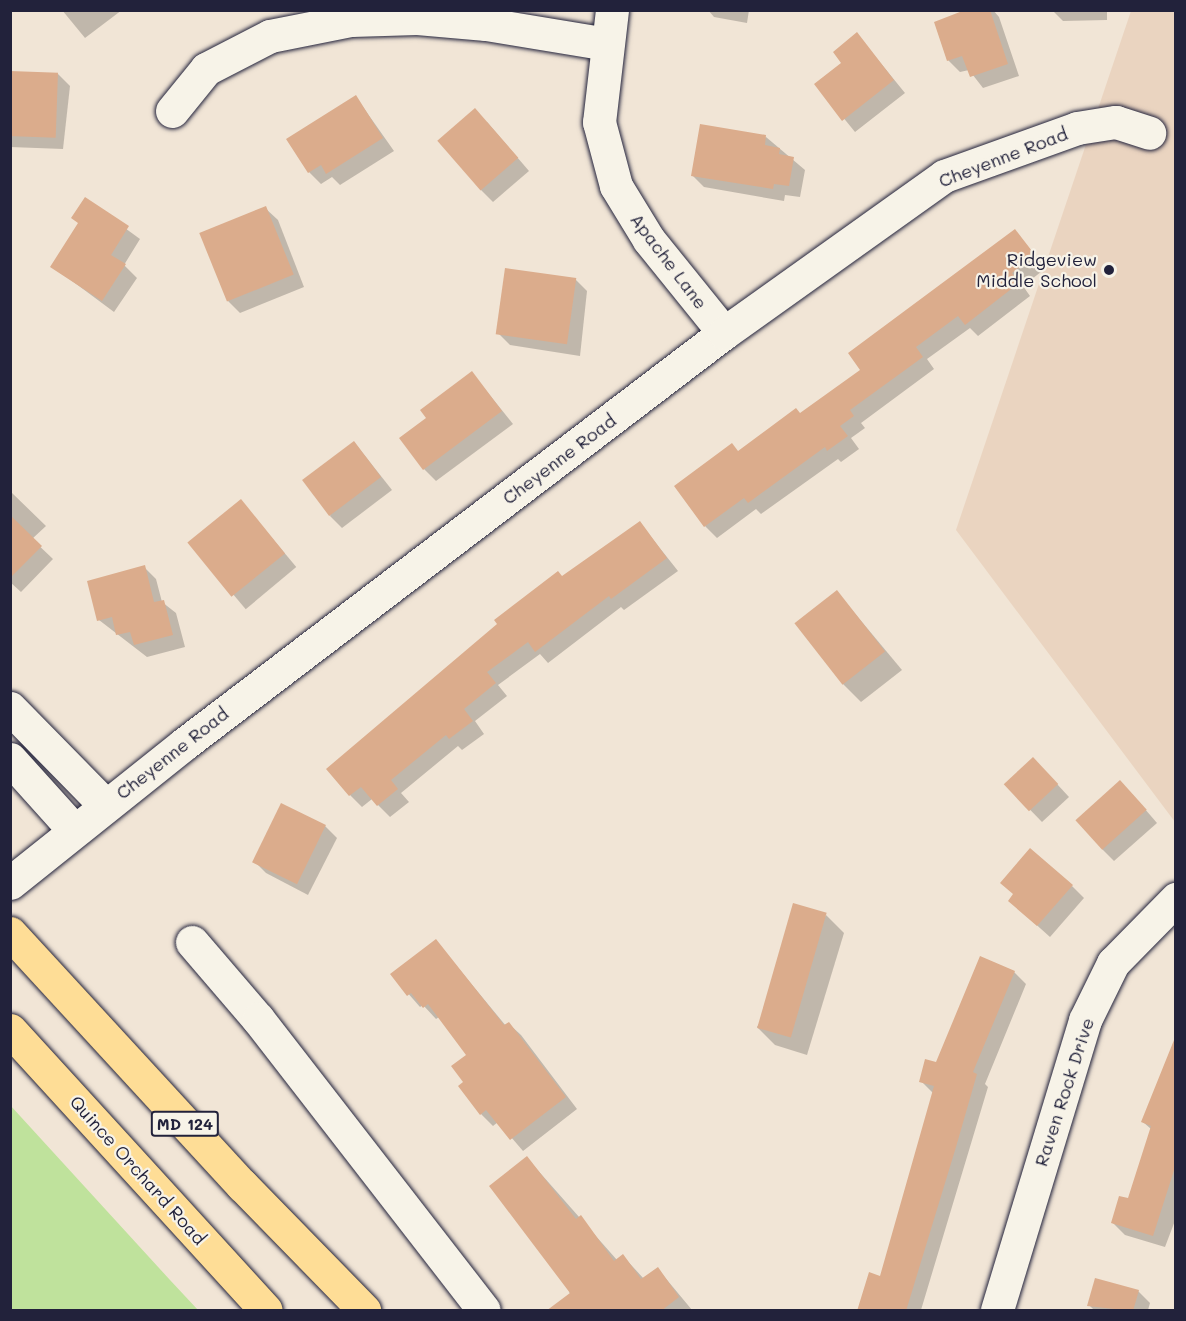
<!DOCTYPE html>
<html>
<head>
<meta charset="utf-8">
<style>
	body { margin:0 }
	#map { position:relative; width:1186px; height:1321px; overflow:hidden; background:#f1e5d6; font-family:Mali,sans-serif }
	div>[style] { position:absolute }
	.built>* { inset:0; background:#ead4c0 }
	.green>* { inset:0; background:#bfe29c }
	.shadow>* { inset:0; background:#0003; transform-origin:0 0 }
	.building>* { inset:0; background:#dbac8c; transform-origin:0 0 }
	.roads { filter:drop-shadow(0 0 2px #22223b) drop-shadow(0 0 2px #22223b) }
	.minor>* { height:33px; margin:-16.5px; padding:0 16.5px; transform-origin:16.5px; border-radius:16.5px; background:#f7f3e8 }
	.major>* { height:33px; margin:-16.5px; padding:0 16.5px; transform-origin:16.5px; border-radius:16.5px; background:#fedd96 }
	.dots>* { width:16px; height:16px; translate:-50% -50%; box-sizing:border-box; border:3px solid #f7f3e8; border-radius:50% }
	span { translate:-50% -50%; white-space:nowrap; text-align:center; line-height:1.15; -webkit-text-stroke:4.5px #f7f3e8; paint-order:stroke }
	.shield-label span { padding:2px 4px; background:#f7f3e8; border:2px solid; border-radius:4px; -webkit-text-stroke-width:0 }
	.shield-label { font-size:16px; color:#22223b; font-weight:700 }
	.street-label { font-size:18px; color:#22223b }
	.poi-label { font-size:18px; color:#22223b }
	.right { translate:-100% -50%; text-align:right }
	.frame { position:absolute; inset:0; border:12px solid #22223b; pointer-events:none }
</style>
</head>
<body>
<div id="map">
	<div class="built">
		<div style="clip-path:polygon(1131px 11px,1175px 11px,1175px 822px,956px 530px)"></div>
	</div>
	<div class="green">
		<div style="clip-path:polygon(10px 1105px,170px 1280px,198px 1310px,11px 1310px)"></div>
	</div>
	<div class="shadow">
		<div style="clip-path:polygon(62px 10px,122px 10px,85px 38px)"></div>
		<div style="clip-path:polygon(708px 10px,749px 10px,747px 23px,714px 17px)"></div>
		<div style="clip-path:polygon(970px 10px,993px 10px,999px 17px,1019px 76px,983px 88px,969px 70px,960px 72px,948px 60px)"></div>
		<div style="clip-path:polygon(1052px 10px,1107px 10px,1107px 20px,1063px 21px)"></div>
		<div style="clip-path:polygon(857px 34px,905px 93px,855px 132px,816px 84px,843px 63px)"></div>
		<div style="clip-path:polygon(10px 72px,58px 74px,70px 86px,63px 149px,10px 147px)"></div>
		<div style="clip-path:polygon(356px 97px,394px 151px,340px 185px,332px 177px,321px 184px,309px 172px)"></div>
		<div style="clip-path:polygon(487px 122px,529px 171px,493px 202px,481px 190px)"></div>
		<div style="clip-path:polygon(766px 137px,805px 170px,800px 197px,785px 195px,784px 201px,704px 187px,692px 175px)"></div>
		<div style="clip-path:polygon(85px 199px,140px 239px,124px 265px,137px 278px,114px 312px,52px 266px,80px 224px)"></div>
		<div style="clip-path:polygon(265px 208px,278px 220px,304px 287px,240px 313px,228px 301px)"></div>
		<div style="clip-path:polygon(1015px 231px,1046px 268px,1023px 286px,1030px 296px,978px 336px,970px 328px,927px 359px,934px 369px,861px 423px,865px 428px,851px 438px,859px 449px,841px 462px,838px 459px,761px 514px,756px 509px,717px 538px,705px 526px,739px 452px,801px 414px,862px 370px)"></div>
		<div style="clip-path:polygon(575px 279px,587px 291px,580px 356px,510px 345px,498px 333px)"></div>
		<div style="clip-path:polygon(472px 373px,513px 424px,436px 481px,424px 469px,428px 418px)"></div>
		<div style="clip-path:polygon(354px 442px,392px 490px,342px 528px,330px 516px)"></div>
		<div style="clip-path:polygon(10px 491px,46px 526px,32px 539px,53px 559px,21px 592px,10px 582px)"></div>
		<div style="left:241px;top:501px;width:86px;height:66px;rotate:50deg"></div>
		<div style="clip-path:polygon(640px 523px,678px 571px,624px 610px,621px 607px,548px 663px,540px 654px,498px 685px,507px 696px,475px 721px,484px 734px,462px 750px,458px 746px,401px 793px,409px 802px,390px 817px,372px 799px,362px 807px,350px 795px,328px 769px,563px 578px)"></div>
		<div style="clip-path:polygon(144px 567px,156px 579px,162px 602px,176px 613px,185px 647px,147px 657px,99px 620px)"></div>
		<div style="clip-path:polygon(837px 592px,902px 670px,861px 702px,843px 684px)"></div>
		<div style="clip-path:polygon(1045px 771px,1069px 797px,1042px 822px,1006px 785px)"></div>
		<div style="clip-path:polygon(1132px 794px,1157px 823px,1114px 861px,1102px 849px)"></div>
		<div style="clip-path:polygon(325px 826px,337px 838px,308px 895px,266px 873px,254px 861px)"></div>
		<div style="clip-path:polygon(1072px 886px,1084px 898px,1050px 937px,1010px 901px)"></div>
		<div style="clip-path:polygon(826px 915px,844px 933px,807px 1055px,775px 1045px,757px 1027px)"></div>
		<div style="clip-path:polygon(436px 941px,506px 1026px,509px 1024px,521px 1035px,577px 1109px,523px 1151px,498px 1122px,493px 1126px,481px 1114px,460px 1087px,465px 1083px,468px 1055px,439px 1017px,436px 1019px,423px 1005px,420px 1007px,392px 975px)"></div>
		<div style="clip-path:polygon(1014px 972px,1026px 984px,985px 1084px,988px 1087px,921px 1310px,859px 1310px,881px 1278px,933px 1093px,921px 1081px)"></div>
		<div style="clip-path:polygon(1172px 1050px,1176px 1052px,1176px 1218px,1165px 1247px,1125px 1235px,1113px 1223px,1130px 1200px,1151px 1129px,1143px 1122px)"></div>
		<div style="clip-path:polygon(527px 1158px,617px 1260px,623px 1256px,644px 1279px,658px 1269px,692px 1310px,575px 1310px)"></div>
		<div style="clip-path:polygon(1138px 1291px,1150px 1303px,1148px 1310px,1094px 1310px,1089px 1305px)"></div>
	</div>
	<div class="building">
		<div style="clip-path:polygon(965px 10px,990px 10px,1008px 64px,970px 77px,962px 56px,947px 61px,934px 22px)"></div>
		<div style="clip-path:polygon(857px 32px,894px 80px,842px 121px,814px 84px,841px 63px,833px 52px)"></div>
		<div style="left:10px;top:71px;width:48px;height:65px;rotate:2deg"></div>
		<div style="clip-path:polygon(356px 95px,383px 138px,326px 174px,321px 165px,308px 173px,286px 139px)"></div>
		<div style="left:475px;top:108px;width:66px;height:50px;rotate:49deg"></div>
		<div style="clip-path:polygon(700px 124px,766px 135px,765px 145px,780px 148px,779px 154px,794px 157px,789px 186px,774px 184px,773px 189px,691px 176px)"></div>
		<div style="clip-path:polygon(85px 197px,129px 226px,111px 255px,126px 264px,102px 301px,50px 267px,78px 223px,71px 218px)"></div>
		<div style="left:266px;top:206px;width:74px;height:72px;rotate:68deg"></div>
		<div style="clip-path:polygon(1015px 229px,1035px 255px,1012px 273px,1019px 283px,965px 325px,958px 316px,916px 347px,923px 357px,850px 410px,854px 416px,840px 426px,848px 436px,827px 451px,825px 447px,748px 503px,744px 498px,704px 527px,674px 486px,732px 443px,738px 451px,796px 408px,800px 413px,860px 370px,848px 353px)"></div>
		<div style="left:505px;top:268px;width:72px;height:67px;rotate:8deg"></div>
		<div style="clip-path:polygon(472px 371px,502px 411px,423px 470px,399px 438px,426px 418px,420px 410px)"></div>
		<div style="left:354px;top:441px;width:45px;height:65px;rotate:53deg"></div>
		<div style="left:241px;top:499px;width:70px;height:69px;rotate:51deg"></div>
		<div style="clip-path:polygon(10px 515px,42px 546px,10px 578px)"></div>
		<div style="clip-path:polygon(640px 521px,667px 558px,611px 599px,609px 596px,535px 652px,528px 642px,487px 672px,496px 683px,464px 709px,473px 721px,449px 739px,446px 735px,391px 780px,398px 789px,377px 806px,361px 787px,349px 796px,326px 769px,497px 624px,494px 620px,558px 571px,562px 576px)"></div>
		<div style="clip-path:polygon(145px 565px,154px 602px,164px 600px,173px 635px,134px 645px,130px 632px,116px 635px,112px 617px,97px 621px,87px 581px)"></div>
		<div style="left:837px;top:590px;width:78px;height:54px;rotate:52deg"></div>
		<div style="left:1033px;top:757px;width:37px;height:40px;rotate:47deg"></div>
		<div style="left:1120px;top:780px;width:40px;height:60px;rotate:48deg"></div>
		<div style="left:281px;top:803px;width:50px;height:66px;rotate:26deg"></div>
		<div style="clip-path:polygon(1030px 848px,1073px 885px,1037px 926px,1008px 901px,1013px 894px,1000px 883px)"></div>
		<div style="left:793px;top:903px;width:35px;height:130px;rotate:16deg"></div>
		<div style="clip-path:polygon(436px 939px,504px 1025px,509px 1022px,566px 1097px,510px 1140px,486px 1110px,480px 1115px,458px 1086px,463px 1082px,451px 1066px,466px 1055px,428px 1004px,423px 1008px,411px 993px,407px 996px,390px 974px)"></div>
		<div style="clip-path:polygon(980px 956px,1015px 971px,973px 1072px,977px 1074px,956px 1147px,906px 1311px,857px 1311px,869px 1272px,880px 1276px,934px 1086px,919px 1082px,925px 1059px,936px 1062px)"></div>
		<div style="clip-path:polygon(1174px 1040px,1176px 1164px,1153px 1236px,1111px 1223px,1119px 1196px,1128px 1198px,1151px 1126px,1141px 1122px)"></div>
		<div style="clip-path:polygon(527px 1156px,576px 1219px,581px 1215px,614px 1261px,623px 1254px,641px 1279px,658px 1267px,679px 1297px,661px 1311px,546px 1311px,570px 1293px,489px 1186px)"></div>
		<div style="clip-path:polygon(1095px 1278px,1139px 1290px,1133px 1311px,1087px 1306px)"></div>
	</div>
	<div class="roads">
		<div class="minor">
			<div style="left:612px;top:10px;width:113px;rotate:96.6deg"></div>
			<div style="left:599px;top:122px;width:66px;rotate:75.1deg"></div>
			<div style="left:616px;top:186px;width:63px;rotate:58.6deg"></div>
			<div style="left:649px;top:240px;width:119px;rotate:51.1deg"></div>
			<div style="left:172px;top:111px;width:54px;rotate:-51deg"></div>
			<div style="left:206px;top:69px;width:72px;rotate:-27.3deg"></div>
			<div style="left:270px;top:36px;width:83px;rotate:-11.2deg"></div>
			<div style="left:351px;top:20px;width:66px;rotate:-1.7deg"></div>
			<div style="left:417px;top:18px;width:69px;rotate:5deg"></div>
			<div style="left:486px;top:24px;width:123px;rotate:9.4deg"></div>
			<div style="left:10px;top:708px;width:136px;rotate:45.6deg"></div>
			<div style="left:10px;top:759px;width:96px;rotate:48deg"></div>
			<div style="left:10px;top:883px;width:223px;rotate:-38.6deg"></div>
			<div style="left:184px;top:744px;width:679px;rotate:-37.28deg"></div>
			<div style="left:724px;top:333px;width:270px;rotate:-35.5deg"></div>
			<div style="left:944px;top:176px;width:141px;rotate:-19.8deg"></div>
			<div style="left:1077px;top:128px;width:39px;rotate:-9deg"></div>
			<div style="left:1116px;top:122px;width:35px;rotate:18deg"></div>
			<div style="left:192px;top:942px;width:101px;rotate:49.4deg"></div>
			<div style="left:258px;top:1019px;width:368px;rotate:52.2deg"></div>
			<div style="left:997px;top:1310px;width:303px;rotate:-73.1deg"></div>
			<div style="left:1085px;top:1020px;width:64px;rotate:-63.8deg"></div>
			<div style="left:1113px;top:963px;width:90px;rotate:-45.5deg"></div>
		</div>
		<div class="major">
			<div style="left:10px;top:933px;width:343px;rotate:47.4deg"></div>
			<div style="left:242px;top:1185px;width:175px;rotate:45.7deg"></div>
			<div style="left:10px;top:1030px;width:379px;rotate:47.6deg"></div>
		</div>
	</div>
	<div class="dots">
		<div style="left:1109px;top:270px;background:#22223b"></div>
	</div>
	<div class="shield-label">
		<span style="left:185px;top:1124px">MD 124</span>
	</div>
	<div class="street-label">
		<span style="left:1003px;top:157px;rotate:-21deg">Cheyenne Road</span>
		<span style="left:669px;top:261px;rotate:53deg">Apache Lane</span>
		<span style="left:559px;top:459px;rotate:-37deg">Cheyenne Road</span>
		<span style="left:172px;top:753px;rotate:-38deg">Cheyenne Road</span>
		<span style="left:1064px;top:1092px;rotate:-72deg">Raven Rock Drive</span>
		<span style="left:138px;top:1170px;rotate:48deg">Quince Orchard Road</span>
	</div>
	<div class="poi-label">
		<span class="right" style="left:1097px;top:270px">Ridgeview<br>Middle School</span>
	</div>
	<div class="frame"></div>
</div>
</body>
</html>
